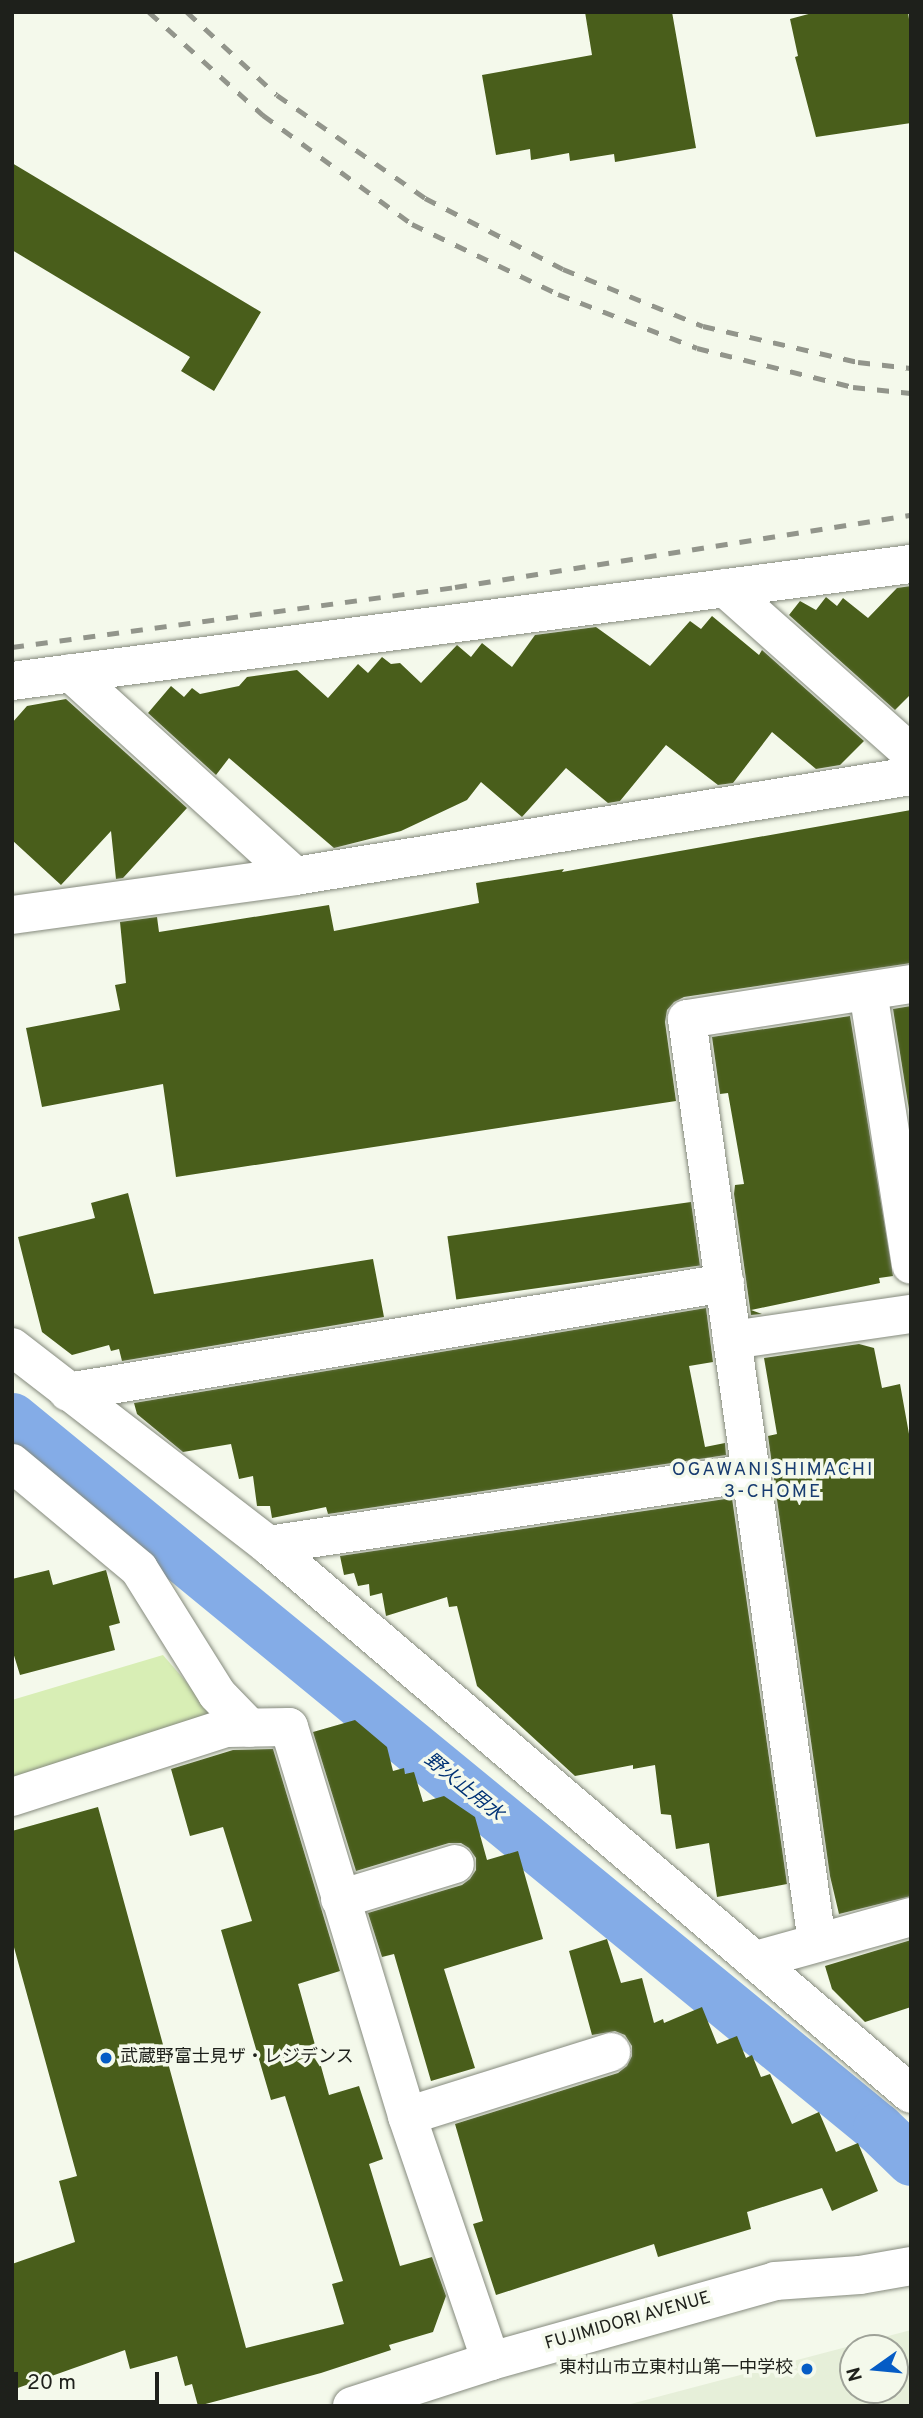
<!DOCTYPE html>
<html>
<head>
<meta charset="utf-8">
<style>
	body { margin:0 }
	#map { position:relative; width:923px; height:2418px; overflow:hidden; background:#f4f9eb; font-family:Overpass,"Noto Sans JP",sans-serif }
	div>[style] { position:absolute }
	.built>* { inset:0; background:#e6efd9 }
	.green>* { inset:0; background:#d8eeb5 }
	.canal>* { height:51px; margin:-25.5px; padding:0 25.5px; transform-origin:25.5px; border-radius:25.5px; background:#84ace7 }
	.building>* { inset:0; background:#495e1b; transform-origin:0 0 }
	.roads { filter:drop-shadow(0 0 2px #858a7d) drop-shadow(0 0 2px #858a7d) }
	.minor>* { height:38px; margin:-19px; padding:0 19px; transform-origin:19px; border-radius:19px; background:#fff }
	.rail>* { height:5px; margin-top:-2.5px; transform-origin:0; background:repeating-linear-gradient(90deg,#92958b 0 12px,transparent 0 24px) }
	.dots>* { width:19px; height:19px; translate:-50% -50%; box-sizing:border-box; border:4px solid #f4f9eb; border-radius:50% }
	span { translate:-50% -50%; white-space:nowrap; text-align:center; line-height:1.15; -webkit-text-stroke:7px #f4f9eb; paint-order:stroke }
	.poi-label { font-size:18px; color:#1e201b }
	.left { translate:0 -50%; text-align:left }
	.right { translate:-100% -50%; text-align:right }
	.street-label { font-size:18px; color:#1e201b }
	.neighbourhood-label { font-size:19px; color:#183c71; letter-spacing:2px }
	.water-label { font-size:19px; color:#003275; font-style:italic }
	.frame { position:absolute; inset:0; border:14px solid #1e201b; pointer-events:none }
	.north { position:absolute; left:839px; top:2334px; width:70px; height:70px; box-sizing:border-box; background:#f4f9eb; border:2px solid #9ea298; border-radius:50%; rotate:255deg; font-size:19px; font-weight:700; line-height:28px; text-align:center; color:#1e201b }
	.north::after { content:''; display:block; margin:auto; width:24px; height:32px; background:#055cc5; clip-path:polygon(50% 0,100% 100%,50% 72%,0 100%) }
	.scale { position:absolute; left:14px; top:2372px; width:145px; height:32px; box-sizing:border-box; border:4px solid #1e201b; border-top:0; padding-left:9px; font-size:21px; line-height:24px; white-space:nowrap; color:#1e201b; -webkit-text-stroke:5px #f4f9eb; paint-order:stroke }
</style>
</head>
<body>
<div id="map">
	<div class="built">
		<div style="clip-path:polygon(evenodd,911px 2330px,911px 2406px,623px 2406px,911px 2330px,853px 2348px,895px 2348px,895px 2390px,853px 2390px,853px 2348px)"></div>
	</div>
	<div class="green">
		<div style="clip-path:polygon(163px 1655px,226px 1728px,12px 1797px,12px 1700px)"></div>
	</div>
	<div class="canal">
		<div style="left:12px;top:1418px;width:1120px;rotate:39.35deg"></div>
		<div style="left:878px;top:2128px;width:46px;rotate:44.1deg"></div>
	</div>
	<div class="building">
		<div style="clip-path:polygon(585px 12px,672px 12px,696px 148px,615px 162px,614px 154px,570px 161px,569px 153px,531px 160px,530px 149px,496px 155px,482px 75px,592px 55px)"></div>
		<div style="clip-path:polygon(816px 12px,908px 12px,911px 33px,911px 123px,816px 137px,795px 57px,798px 56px,790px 19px)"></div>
		<div style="clip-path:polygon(12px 163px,261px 312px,214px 391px,181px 371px,190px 357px,12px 250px)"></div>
		<div style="clip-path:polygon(911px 586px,911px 694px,895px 710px,789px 615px,800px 601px,816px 610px,826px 597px,837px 606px,843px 598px,868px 618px,897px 588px)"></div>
		<div style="clip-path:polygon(712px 616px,759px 655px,762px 650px,864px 741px,840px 765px,816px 769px,772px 732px,733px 783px,718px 785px,666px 745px,620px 801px,608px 803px,566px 768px,522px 817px,481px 782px,467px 800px,401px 831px,334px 848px,229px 758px,216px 775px,148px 713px,171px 686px,184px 697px,192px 688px,200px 694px,239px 686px,247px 677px,297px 670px,328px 698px,358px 664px,368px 673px,382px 657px,391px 664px,400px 663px,421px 683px,457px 645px,471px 657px,482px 643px,512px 667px,535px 635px,596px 627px,650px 666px,690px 621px,701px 629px)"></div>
		<div style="clip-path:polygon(66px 699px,187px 808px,123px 878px,116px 879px,111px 831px,61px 885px,12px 840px,12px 723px,27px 706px)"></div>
		<div style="clip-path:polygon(911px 810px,911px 963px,684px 997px,674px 1002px,667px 1010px,665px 1022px,676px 1101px,176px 1177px,163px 1084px,42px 1107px,26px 1028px,120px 1010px,115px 985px,126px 983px,120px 922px,157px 917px,159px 932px,329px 905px,334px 931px,479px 903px,476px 883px,564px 869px,562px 872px)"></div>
		<div style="clip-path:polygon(911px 1006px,911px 1122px,893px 1009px)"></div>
		<div style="clip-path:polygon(850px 1016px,893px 1276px,879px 1278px,880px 1283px,751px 1310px,762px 1314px,751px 1315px,734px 1194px,735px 1185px,744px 1184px,728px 1093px,720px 1094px,712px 1037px)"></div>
		<div style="clip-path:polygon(128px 1193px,154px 1294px,373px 1259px,384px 1317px,122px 1361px,119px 1349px,111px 1351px,109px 1345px,72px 1355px,42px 1332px,18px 1237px,95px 1218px,91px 1203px)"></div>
		<div style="left:691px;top:1202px;width:64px;height:246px;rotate:82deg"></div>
		<div style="clip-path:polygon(706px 1308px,713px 1362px,689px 1366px,705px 1447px,725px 1443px,726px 1455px,328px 1514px,326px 1507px,272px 1518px,270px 1506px,257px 1506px,253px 1476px,239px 1479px,231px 1444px,183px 1452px,137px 1414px,134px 1403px)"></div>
		<div style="clip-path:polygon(859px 1344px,874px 1348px,882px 1388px,900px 1384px,911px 1445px,911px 1896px,839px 1914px,830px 1876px,768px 1436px,777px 1434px,764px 1358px)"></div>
		<div style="clip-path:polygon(732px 1498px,787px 1884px,717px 1897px,709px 1843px,676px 1849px,671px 1815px,661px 1814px,655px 1765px,633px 1769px,633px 1765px,575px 1776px,477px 1686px,457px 1606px,449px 1607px,447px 1597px,386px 1616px,382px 1593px,370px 1596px,369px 1584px,358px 1586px,354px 1573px,344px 1575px,340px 1556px)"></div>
		<div style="clip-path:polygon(49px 1570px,53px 1585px,106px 1570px,120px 1623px,109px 1626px,115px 1650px,20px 1675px,12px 1649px,12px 1579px)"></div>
		<div style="clip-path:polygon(355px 1720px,387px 1747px,393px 1771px,404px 1768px,405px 1774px,414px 1772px,423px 1802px,444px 1796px,475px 1817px,487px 1860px,518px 1851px,543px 1939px,444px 1969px,475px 2068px,431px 2081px,394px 1954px,382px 1957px,368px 1913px,462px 1885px,470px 1879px,476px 1870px,476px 1858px,469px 1848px,461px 1843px,449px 1843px,356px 1871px,313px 1732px)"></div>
		<div style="clip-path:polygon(273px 1749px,340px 1971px,298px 1984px,329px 2095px,359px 2086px,383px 2159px,369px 2164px,400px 2266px,432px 2257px,446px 2296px,433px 2332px,389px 2345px,391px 2350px,321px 2373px,198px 2406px,192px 2384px,185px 2386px,177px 2356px,130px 2369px,125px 2350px,12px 2390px,12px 2264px,75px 2242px,59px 2181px,77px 2176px,12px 1940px,12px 1831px,98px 1807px,246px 2348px,344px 2324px,332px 2284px,343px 2281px,319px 2204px,285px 2096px,271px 2100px,221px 1930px,252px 1921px,223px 1827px,190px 1836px,171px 1769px,233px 1750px)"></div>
		<div style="clip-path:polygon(607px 1939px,621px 1983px,642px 1978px,654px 2023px,663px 2019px,664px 2023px,702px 2007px,717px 2044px,737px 2036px,746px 2058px,752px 2055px,761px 2077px,770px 2074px,792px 2124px,819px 2112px,836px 2152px,858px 2143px,878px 2191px,832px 2211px,822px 2188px,747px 2212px,751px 2229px,658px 2257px,654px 2244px,496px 2295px,473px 2224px,483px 2221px,455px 2124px,618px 2073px,627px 2066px,632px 2056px,632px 2046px,625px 2035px,615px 2031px,592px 2035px,569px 1951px)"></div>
		<div style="clip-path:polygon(911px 1940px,911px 2007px,865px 2022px,832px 1989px,825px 1966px)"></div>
	</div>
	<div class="roads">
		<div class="minor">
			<div style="left:725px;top:588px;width:249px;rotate:41.6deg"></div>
			<div style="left:71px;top:673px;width:302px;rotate:42.2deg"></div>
			<div style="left:12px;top:681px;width:907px;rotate:-7.42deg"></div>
			<div style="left:12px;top:915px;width:286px;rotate:-7.8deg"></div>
			<div style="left:295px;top:876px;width:624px;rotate:-9.22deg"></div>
			<div style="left:868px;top:991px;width:277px;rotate:81.1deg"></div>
			<div style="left:732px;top:1340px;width:181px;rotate:-8.3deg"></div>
			<div style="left:12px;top:1347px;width:324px;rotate:37.7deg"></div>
			<div style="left:268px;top:1545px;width:845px;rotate:40.49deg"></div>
			<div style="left:68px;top:1392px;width:666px;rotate:-9.42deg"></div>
			<div style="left:12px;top:1463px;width:165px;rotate:39.8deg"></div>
			<div style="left:139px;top:1569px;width:147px;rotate:58deg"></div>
			<div style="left:217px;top:1694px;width:47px;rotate:45.9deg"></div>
			<div style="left:268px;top:1545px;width:488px;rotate:-8.5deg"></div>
			<div style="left:12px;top:1797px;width:225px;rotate:-17.9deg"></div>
			<div style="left:226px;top:1728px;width:63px;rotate:-0.9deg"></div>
			<div style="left:289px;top:1727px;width:407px;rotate:73.1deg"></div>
			<div style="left:407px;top:2116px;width:259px;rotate:71.1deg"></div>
			<div style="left:340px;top:1899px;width:120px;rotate:-16.9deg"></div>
			<div style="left:817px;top:1942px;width:932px;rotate:-98.02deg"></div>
			<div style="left:687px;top:1019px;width:227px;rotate:-8.9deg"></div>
			<div style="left:756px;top:1960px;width:161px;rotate:-15.5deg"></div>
			<div style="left:407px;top:2116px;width:214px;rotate:-17.4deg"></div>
			<div style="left:352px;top:2406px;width:146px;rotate:-17.9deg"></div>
			<div style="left:491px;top:2361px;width:295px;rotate:-15.7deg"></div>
			<div style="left:775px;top:2281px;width:85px;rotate:-4deg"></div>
			<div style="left:860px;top:2275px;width:52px;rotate:-10deg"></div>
		</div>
	</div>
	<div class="rail">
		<div style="left:149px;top:12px;width:154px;rotate:42.1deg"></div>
		<div style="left:263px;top:115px;width:185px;rotate:36.2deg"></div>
		<div style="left:412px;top:224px;width:162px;rotate:25.6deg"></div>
		<div style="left:558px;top:294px;width:149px;rotate:21.2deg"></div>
		<div style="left:697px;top:348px;width:161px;rotate:14deg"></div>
		<div style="left:853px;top:387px;width:58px;rotate:5.9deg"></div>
		<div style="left:187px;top:12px;width:122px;rotate:42.7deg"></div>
		<div style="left:277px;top:95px;width:180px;rotate:34.8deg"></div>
		<div style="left:425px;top:198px;width:155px;rotate:27.2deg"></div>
		<div style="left:563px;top:269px;width:151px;rotate:22.2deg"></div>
		<div style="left:703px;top:326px;width:159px;rotate:13.1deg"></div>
		<div style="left:858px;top:362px;width:53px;rotate:6.5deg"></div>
		<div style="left:12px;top:647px;width:447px;rotate:-7.7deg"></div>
		<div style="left:455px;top:587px;width:462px;rotate:-9deg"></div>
	</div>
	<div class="dots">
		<div style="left:106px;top:2058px;background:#055cc5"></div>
		<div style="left:807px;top:2369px;background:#055cc5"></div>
	</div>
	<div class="poi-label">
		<span class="left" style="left:120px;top:2058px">武蔵野富士見ザ・レジデンス</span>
		<span class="right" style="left:793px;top:2369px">東村山市立東村山第一中学校</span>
	</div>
	<div class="street-label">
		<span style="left:628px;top:2322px;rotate:-16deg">FUJIMIDORI AVENUE</span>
	</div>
	<div class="neighbourhood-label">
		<span style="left:773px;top:1482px">OGAWANISHIMACHI<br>3-CHOME</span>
	</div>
	<div class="water-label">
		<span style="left:463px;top:1788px;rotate:39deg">野火止用水</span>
	</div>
	<div class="frame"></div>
	<div class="north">N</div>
	<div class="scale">20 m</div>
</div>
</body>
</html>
